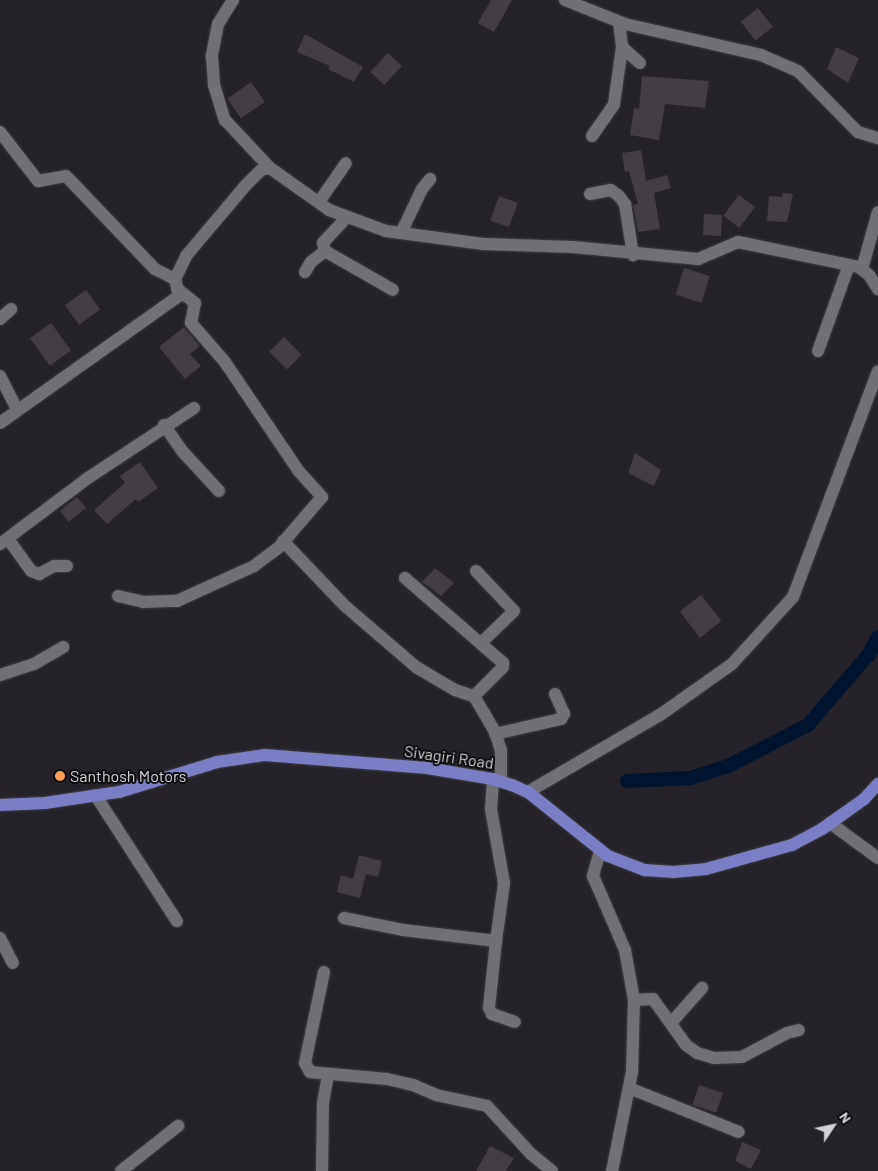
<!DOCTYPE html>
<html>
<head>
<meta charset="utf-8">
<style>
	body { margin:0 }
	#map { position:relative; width:878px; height:1171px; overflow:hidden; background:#252329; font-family:Barlow,sans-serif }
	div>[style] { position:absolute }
	.canal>* { height:14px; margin:-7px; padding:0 7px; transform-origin:7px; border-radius:7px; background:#01142e }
	.building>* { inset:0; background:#423d42; transform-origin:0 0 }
	.roads { filter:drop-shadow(0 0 1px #413f44) drop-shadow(0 0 1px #413f44) }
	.minor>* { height:12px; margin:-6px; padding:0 6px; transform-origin:6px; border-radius:6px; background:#727077 }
	.major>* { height:12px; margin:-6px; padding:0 6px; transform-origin:6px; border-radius:6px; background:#7a7ec7 }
	.dots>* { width:14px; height:14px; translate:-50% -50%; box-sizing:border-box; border:2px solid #0d0d0f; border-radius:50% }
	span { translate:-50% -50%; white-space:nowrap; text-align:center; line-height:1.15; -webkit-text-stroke:4px #0d0d0f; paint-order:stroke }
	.street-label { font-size:16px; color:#d3d2d6 }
	.poi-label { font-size:16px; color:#d3d2d6 }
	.left { translate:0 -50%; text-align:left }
	.north { position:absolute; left:808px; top:1101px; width:50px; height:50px; -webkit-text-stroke:4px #0d0d0f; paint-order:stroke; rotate:56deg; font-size:14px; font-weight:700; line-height:20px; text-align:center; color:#d3d2d6 }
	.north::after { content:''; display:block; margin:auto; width:18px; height:22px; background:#d3d2d6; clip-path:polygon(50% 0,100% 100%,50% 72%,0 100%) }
</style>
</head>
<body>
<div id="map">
	<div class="canal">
		<div style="left:627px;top:781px;width:64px;rotate:-2.7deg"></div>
		<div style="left:691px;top:778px;width:39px;rotate:-18deg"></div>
		<div style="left:728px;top:766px;width:90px;rotate:-27.1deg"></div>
		<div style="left:808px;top:725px;width:94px;rotate:-49.3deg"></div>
		<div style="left:869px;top:654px;width:19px;rotate:-62deg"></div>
	</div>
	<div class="building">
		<div style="clip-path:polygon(491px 0,512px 0,494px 32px,478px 23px)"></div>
		<div style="left:758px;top:8px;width:24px;height:22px;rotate:52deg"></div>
		<div style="clip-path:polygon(305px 34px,363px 67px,354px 82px,328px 69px,330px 66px,297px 52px)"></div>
		<div style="clip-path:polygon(836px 47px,859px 58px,848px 83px,827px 69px)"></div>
		<div style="left:388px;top:53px;width:19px;height:26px;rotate:43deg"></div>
		<div style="clip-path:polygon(642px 76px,709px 81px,705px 108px,665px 104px,659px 140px,630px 135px,634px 108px,639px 109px)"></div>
		<div style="left:251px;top:82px;width:24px;height:29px;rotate:55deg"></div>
		<div style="clip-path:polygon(641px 150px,646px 181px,667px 175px,671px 188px,654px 193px,660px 229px,638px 232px,633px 205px,638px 204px,629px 171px,625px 172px,622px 153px)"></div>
		<div style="clip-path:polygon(783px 193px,793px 194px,787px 222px,767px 221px,769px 196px,782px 197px)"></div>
		<div style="left:739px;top:195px;width:20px;height:26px;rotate:37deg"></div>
		<div style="left:499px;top:196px;width:20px;height:26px;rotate:20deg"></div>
		<div style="left:704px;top:214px;width:18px;height:21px;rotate:3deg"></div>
		<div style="left:684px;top:268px;width:27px;height:28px;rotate:17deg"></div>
		<div style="left:86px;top:290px;width:24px;height:26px;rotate:54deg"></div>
		<div style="left:51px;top:323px;width:34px;height:26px;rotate:54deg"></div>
		<div style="clip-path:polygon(184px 327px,200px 346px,190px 354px,201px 366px,185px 379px,159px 347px)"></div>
		<div style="left:284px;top:337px;width:25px;height:21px;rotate:45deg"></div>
		<div style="clip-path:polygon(635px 453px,661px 470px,654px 486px,628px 473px)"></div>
		<div style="clip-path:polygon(140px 462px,158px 488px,138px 502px,136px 499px,107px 524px,94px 510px,125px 483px,120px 476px)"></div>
		<div style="left:77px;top:497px;width:14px;height:22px;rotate:51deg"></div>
		<div style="clip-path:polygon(435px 568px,454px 583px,441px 596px,422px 582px)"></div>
		<div style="left:701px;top:595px;width:33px;height:27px;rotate:52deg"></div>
		<div style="clip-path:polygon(359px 855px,382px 861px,378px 877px,366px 874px,360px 898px,337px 892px,341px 875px,353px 879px)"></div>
		<div style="left:699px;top:1085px;width:25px;height:21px;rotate:18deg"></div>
		<div style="clip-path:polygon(742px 1142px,761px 1150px,751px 1169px,735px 1161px)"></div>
		<div style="clip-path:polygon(490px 1146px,514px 1158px,506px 1171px,476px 1171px)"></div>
	</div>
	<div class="roads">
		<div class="minor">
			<div style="left:233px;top:0;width:28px;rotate:122deg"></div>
			<div style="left:218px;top:24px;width:33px;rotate:101deg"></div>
			<div style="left:212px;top:56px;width:29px;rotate:86deg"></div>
			<div style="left:214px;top:85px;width:37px;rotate:73deg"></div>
			<div style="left:225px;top:120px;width:66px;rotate:46.8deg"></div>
			<div style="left:565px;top:0;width:65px;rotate:21.8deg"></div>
			<div style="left:625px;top:24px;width:139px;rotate:12.8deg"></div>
			<div style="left:761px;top:55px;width:40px;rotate:23.4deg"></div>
			<div style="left:798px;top:71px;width:86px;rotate:45.5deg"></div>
			<div style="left:858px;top:132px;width:21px;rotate:17deg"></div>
			<div style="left:619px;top:22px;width:25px;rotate:83deg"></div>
			<div style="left:622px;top:47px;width:24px;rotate:42deg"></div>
			<div style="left:0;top:132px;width:62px;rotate:52.2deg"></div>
			<div style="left:38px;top:181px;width:28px;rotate:-10deg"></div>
			<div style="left:66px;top:176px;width:129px;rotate:46.3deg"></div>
			<div style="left:155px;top:269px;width:22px;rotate:27deg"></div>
			<div style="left:592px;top:136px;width:39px;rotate:-55deg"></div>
			<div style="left:614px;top:104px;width:58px;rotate:-82deg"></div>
			<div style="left:590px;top:194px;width:21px;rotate:-11deg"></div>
			<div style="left:611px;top:190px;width:10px;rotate:37deg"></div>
			<div style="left:619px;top:196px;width:10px;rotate:53deg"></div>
			<div style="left:625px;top:204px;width:52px;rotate:81.1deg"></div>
			<div style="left:319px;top:202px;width:47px;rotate:-55.3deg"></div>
			<div style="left:347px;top:217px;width:35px;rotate:133deg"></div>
			<div style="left:323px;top:243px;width:8px;rotate:76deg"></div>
			<div style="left:325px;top:251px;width:78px;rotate:29.8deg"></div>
			<div style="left:401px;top:233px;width:49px;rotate:-64.5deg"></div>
			<div style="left:422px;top:189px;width:13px;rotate:-51deg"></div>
			<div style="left:862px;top:269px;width:59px;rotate:-74.3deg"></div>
			<div style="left:305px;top:272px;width:12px;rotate:-59deg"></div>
			<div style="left:311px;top:262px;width:18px;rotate:-38deg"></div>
			<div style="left:0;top:319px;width:15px;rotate:-42deg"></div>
			<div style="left:818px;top:351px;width:91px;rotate:-70.2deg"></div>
			<div style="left:0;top:376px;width:38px;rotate:63deg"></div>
			<div style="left:0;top:423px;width:219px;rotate:-35.4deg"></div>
			<div style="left:179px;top:296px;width:17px;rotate:-103deg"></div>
			<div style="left:175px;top:279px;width:25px;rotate:-64deg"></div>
			<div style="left:186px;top:256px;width:93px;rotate:-49.8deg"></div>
			<div style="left:246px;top:185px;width:21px;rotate:-45deg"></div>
			<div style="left:261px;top:170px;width:9px;rotate:-13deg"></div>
			<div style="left:270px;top:168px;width:72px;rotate:35.4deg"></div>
			<div style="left:329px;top:210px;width:61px;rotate:20.2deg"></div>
			<div style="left:386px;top:231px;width:98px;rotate:7.6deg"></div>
			<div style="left:483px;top:244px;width:90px;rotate:1.9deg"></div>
			<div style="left:573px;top:247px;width:126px;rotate:5.5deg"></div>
			<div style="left:698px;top:259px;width:43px;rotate:-23deg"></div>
			<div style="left:738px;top:242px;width:124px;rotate:11.7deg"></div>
			<div style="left:859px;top:267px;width:13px;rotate:39deg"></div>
			<div style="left:869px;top:275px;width:17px;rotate:57deg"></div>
			<div style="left:164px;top:425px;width:33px;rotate:55deg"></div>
			<div style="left:183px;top:452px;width:53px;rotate:47.3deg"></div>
			<div style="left:8px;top:539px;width:39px;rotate:54deg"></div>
			<div style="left:31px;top:571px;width:9px;rotate:21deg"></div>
			<div style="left:39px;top:574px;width:17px;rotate:-28deg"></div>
			<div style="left:54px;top:566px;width:13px"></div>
			<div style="left:283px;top:541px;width:88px;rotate:46.4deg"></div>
			<div style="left:344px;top:605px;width:95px;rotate:40.7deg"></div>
			<div style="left:416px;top:667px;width:45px;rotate:30.5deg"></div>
			<div style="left:455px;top:690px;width:20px;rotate:18deg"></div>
			<div style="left:474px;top:696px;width:42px;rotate:59.7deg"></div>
			<div style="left:495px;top:732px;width:19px;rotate:72deg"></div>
			<div style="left:501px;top:750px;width:31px;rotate:90deg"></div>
			<div style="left:0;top:544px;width:110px;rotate:-36.9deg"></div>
			<div style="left:88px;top:478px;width:127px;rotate:-33.4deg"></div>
			<div style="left:476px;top:571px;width:55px;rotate:46.5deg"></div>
			<div style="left:514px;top:611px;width:46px;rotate:135.9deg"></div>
			<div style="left:405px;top:578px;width:130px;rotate:40.9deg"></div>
			<div style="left:503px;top:663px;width:4px;rotate:90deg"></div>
			<div style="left:503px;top:667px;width:41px;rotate:135deg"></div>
			<div style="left:118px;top:596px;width:26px;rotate:13deg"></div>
			<div style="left:143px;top:602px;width:34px;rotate:-2deg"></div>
			<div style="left:177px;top:601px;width:85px;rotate:-24.4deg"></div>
			<div style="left:254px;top:566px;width:31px;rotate:-37deg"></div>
			<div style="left:279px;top:547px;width:66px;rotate:-49.3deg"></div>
			<div style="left:322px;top:497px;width:36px;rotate:-132deg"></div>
			<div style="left:298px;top:470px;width:130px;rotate:-124.1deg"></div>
			<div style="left:225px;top:362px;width:52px;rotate:-131.1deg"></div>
			<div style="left:191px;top:323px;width:20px;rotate:-79deg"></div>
			<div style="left:195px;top:303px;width:23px;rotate:-142deg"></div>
			<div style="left:0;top:675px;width:36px;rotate:-18deg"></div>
			<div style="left:34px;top:664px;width:34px;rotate:-30deg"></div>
			<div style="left:495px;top:734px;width:68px;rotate:-12.8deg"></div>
			<div style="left:561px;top:719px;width:6px;rotate:-59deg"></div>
			<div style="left:564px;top:714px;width:22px;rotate:-114deg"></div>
			<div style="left:528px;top:792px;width:153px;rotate:-30.3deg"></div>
			<div style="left:660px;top:715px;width:88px;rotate:-35.3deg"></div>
			<div style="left:732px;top:664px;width:91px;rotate:-47.7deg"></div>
			<div style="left:793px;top:597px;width:241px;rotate:-69.4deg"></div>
			<div style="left:96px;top:796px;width:149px;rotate:57.1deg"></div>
			<div style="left:830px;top:823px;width:59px;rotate:36.1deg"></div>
			<div style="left:600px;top:851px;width:26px;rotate:106deg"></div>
			<div style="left:593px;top:876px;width:81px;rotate:66.6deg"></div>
			<div style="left:625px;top:950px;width:51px;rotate:79.8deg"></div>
			<div style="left:634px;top:1000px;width:72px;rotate:91.6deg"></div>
			<div style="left:632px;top:1072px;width:101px;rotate:101.4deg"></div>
			<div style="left:344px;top:918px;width:60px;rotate:11.5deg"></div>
			<div style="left:403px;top:930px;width:94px;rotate:6.7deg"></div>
			<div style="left:496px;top:941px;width:59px;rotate:-82.1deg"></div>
			<div style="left:504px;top:883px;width:75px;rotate:-100deg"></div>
			<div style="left:491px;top:809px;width:30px;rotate:-86deg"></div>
			<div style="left:0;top:938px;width:28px;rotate:63deg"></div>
			<div style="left:496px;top:941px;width:67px;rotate:96deg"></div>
			<div style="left:489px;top:1008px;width:7px;rotate:63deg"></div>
			<div style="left:492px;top:1014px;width:24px;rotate:19deg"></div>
			<div style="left:324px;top:972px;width:93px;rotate:101.8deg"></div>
			<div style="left:305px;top:1063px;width:10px;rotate:61deg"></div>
			<div style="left:310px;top:1072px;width:77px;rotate:5.2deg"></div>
			<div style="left:387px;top:1079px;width:27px;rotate:13deg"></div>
			<div style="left:413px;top:1085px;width:25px;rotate:23deg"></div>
			<div style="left:436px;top:1095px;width:52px;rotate:12.2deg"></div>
			<div style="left:487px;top:1106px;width:65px;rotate:47.5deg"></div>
			<div style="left:531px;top:1154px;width:27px;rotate:39deg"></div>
			<div style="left:634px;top:1000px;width:19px;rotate:-3deg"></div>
			<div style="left:653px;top:999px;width:57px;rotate:54.3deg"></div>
			<div style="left:686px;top:1045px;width:14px;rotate:36deg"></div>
			<div style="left:697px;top:1053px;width:18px;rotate:16deg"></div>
			<div style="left:714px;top:1058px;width:28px;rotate:-2deg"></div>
			<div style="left:742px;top:1057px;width:51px;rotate:-28.1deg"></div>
			<div style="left:787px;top:1033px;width:12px;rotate:-14deg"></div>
			<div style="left:671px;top:1023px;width:47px;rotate:-48.5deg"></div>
			<div style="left:629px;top:1088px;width:118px;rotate:21.8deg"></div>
			<div style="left:121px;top:1171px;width:73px;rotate:-38.3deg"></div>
			<div style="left:322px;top:1171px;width:68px;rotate:-89.2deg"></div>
			<div style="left:323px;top:1103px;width:28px;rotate:-80deg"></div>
		</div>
		<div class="major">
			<div style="left:0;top:805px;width:45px;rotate:-2.5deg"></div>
			<div style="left:45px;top:803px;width:75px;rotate:-8.5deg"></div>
			<div style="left:119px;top:792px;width:102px;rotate:-17deg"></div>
			<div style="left:217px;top:762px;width:49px;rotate:-8.3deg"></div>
			<div style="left:265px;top:755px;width:163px;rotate:4.6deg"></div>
			<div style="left:427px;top:768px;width:67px;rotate:9.5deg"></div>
			<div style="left:493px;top:779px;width:20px;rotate:18deg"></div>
			<div style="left:512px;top:785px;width:17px;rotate:24deg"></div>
			<div style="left:528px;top:792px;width:102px;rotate:38.7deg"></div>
			<div style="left:608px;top:856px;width:40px;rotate:21deg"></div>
			<div style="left:645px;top:870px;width:28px;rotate:4deg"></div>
			<div style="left:673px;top:872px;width:33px;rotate:-5deg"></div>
			<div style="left:706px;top:869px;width:89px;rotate:-15.6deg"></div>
			<div style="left:792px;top:845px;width:34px;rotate:-28deg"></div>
			<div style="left:822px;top:829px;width:52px;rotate:-35.5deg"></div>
			<div style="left:864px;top:799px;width:21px;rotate:-47deg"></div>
		</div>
	</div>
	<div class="dots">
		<div style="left:60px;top:776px;background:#fc9d53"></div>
	</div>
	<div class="street-label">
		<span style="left:449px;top:757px;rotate:8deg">Sivagiri Road</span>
	</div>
	<div class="poi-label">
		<span class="left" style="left:70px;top:776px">Santhosh Motors</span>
	</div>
	<div class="north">N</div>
</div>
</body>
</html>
